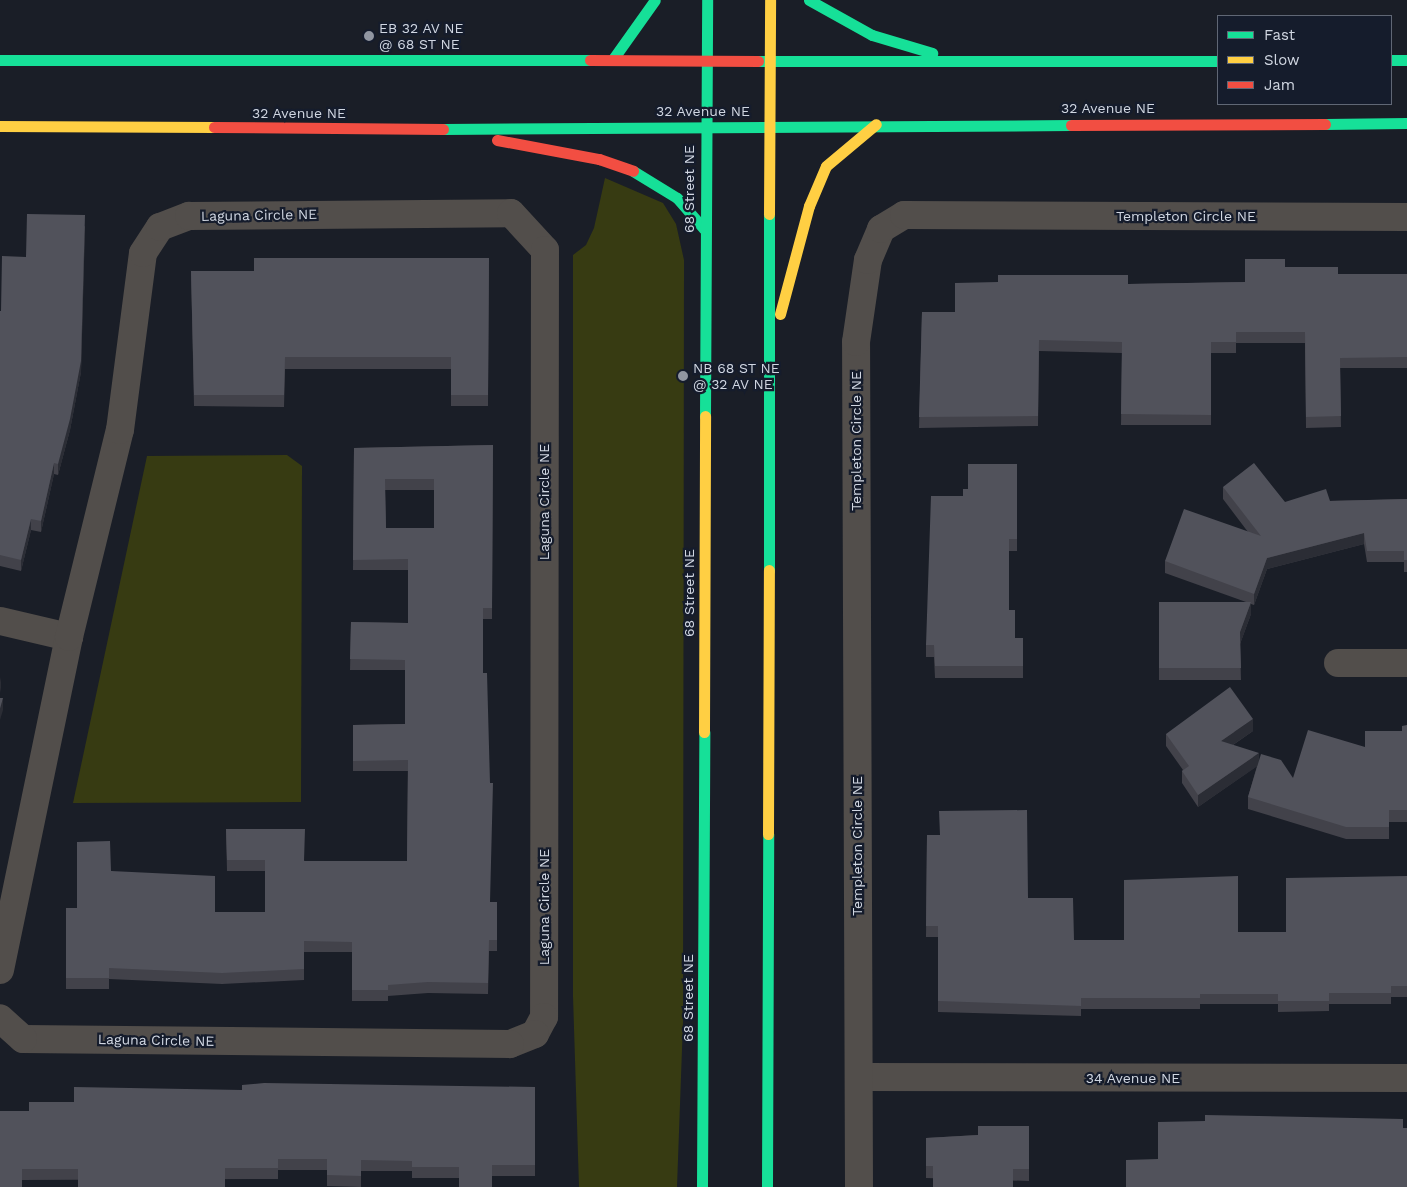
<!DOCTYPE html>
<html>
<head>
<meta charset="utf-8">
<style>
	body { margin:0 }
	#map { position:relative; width:1407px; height:1187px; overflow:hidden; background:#1a1e27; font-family:"Work Sans",sans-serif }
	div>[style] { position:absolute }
	.green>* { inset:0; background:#373b12 }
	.street>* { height:28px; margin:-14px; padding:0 14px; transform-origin:14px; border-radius:14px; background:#524e4b }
	.fast>* { height:11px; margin:-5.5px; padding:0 5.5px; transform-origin:5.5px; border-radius:5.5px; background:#16e098 }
	.slow>* { height:11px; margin:-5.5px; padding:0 5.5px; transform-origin:5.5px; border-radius:5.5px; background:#ffcf43 }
	.jam>* { height:11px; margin:-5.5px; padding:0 5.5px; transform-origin:5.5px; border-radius:5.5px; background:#f24e42 }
	.wall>* { inset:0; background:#42424a }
	.shaded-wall>* { inset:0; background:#2b2d35 }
	.building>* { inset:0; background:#51525b }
	.dots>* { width:14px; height:14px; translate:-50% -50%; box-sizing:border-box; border:2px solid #151c2c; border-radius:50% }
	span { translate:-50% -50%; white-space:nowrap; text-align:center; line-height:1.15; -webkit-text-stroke:4.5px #151c2c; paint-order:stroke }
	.poi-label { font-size:14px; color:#d1d7e2 }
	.left { translate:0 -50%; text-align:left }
	.street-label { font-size:14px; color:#d1d7e2 }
	.legend { position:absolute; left:1217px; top:15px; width:175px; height:90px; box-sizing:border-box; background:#151c2c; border:1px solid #606775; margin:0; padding:6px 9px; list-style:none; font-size:15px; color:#d1d7e2 }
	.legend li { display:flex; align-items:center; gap:10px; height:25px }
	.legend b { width:25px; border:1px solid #606775 }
</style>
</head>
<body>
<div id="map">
	<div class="green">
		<div style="clip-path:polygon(605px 178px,663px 203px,676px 224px,684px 260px,683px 1022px,677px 1187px,579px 1187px,573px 996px,573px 255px,586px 245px,594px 228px)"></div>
		<div style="clip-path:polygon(287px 455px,302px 466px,301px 802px,73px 803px,147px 456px)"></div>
	</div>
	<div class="street">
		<div style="left:0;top:621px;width:71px;rotate:13.1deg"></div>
		<div style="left:1338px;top:663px;width:69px"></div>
		<div style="left:0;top:970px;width:340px;rotate:-78.3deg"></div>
		<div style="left:69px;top:637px;width:213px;rotate:-76.2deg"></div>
		<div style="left:120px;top:430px;width:178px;rotate:-82.6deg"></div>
		<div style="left:143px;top:253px;width:31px;rotate:-57deg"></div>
		<div style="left:160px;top:227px;width:31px;rotate:-21deg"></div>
		<div style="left:189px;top:216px;width:322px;rotate:-0.5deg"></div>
		<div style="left:511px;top:213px;width:50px;rotate:47.4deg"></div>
		<div style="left:545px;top:250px;width:767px;rotate:90.07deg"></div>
		<div style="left:544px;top:1017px;width:19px;rotate:118deg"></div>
		<div style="left:535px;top:1034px;width:27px;rotate:158deg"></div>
		<div style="left:510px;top:1044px;width:487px;rotate:-179.4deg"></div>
		<div style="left:23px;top:1039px;width:31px;rotate:-138deg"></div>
		<div style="left:859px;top:1077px;width:548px;rotate:0.1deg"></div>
		<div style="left:859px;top:1187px;width:845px;rotate:-90.2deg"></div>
		<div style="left:856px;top:342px;width:83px;rotate:-81.7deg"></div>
		<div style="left:868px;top:260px;width:34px;rotate:-67deg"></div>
		<div style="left:881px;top:229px;width:27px;rotate:-31deg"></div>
		<div style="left:904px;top:215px;width:503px;rotate:0.23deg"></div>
	</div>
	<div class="fast">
		<div style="left:809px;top:0;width:72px;rotate:29.1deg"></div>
		<div style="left:872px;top:35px;width:63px;rotate:16.7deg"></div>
		<div style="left:613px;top:59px;width:72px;rotate:-54.6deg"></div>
		<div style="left:0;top:60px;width:590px"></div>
		<div style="left:1391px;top:60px;width:16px"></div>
		<div style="left:758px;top:61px;width:460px"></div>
		<div style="left:1325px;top:124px;width:82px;rotate:-0.7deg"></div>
		<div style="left:443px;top:129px;width:628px;rotate:-0.36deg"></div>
		<div style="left:633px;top:171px;width:52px;rotate:31.5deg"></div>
		<div style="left:677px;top:198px;width:41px;rotate:48.9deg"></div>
		<div style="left:705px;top:416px;width:416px;rotate:-89.7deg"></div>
		<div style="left:769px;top:570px;width:356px;rotate:-90deg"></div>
		<div style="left:702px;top:1187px;width:455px;rotate:-89.7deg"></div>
		<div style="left:767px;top:1187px;width:353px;rotate:-89.8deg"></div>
	</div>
	<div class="slow">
		<div style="left:0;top:126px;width:214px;rotate:0.3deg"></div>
		<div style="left:769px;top:214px;width:214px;rotate:-89.7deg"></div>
		<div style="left:780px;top:314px;width:112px;rotate:-75deg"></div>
		<div style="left:809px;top:206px;width:43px;rotate:-67deg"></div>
		<div style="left:826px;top:166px;width:65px;rotate:-40deg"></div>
		<div style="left:704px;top:732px;width:316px;rotate:-89.8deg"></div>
		<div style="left:768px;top:834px;width:264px;rotate:-89.8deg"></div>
	</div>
	<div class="jam">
		<div style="left:590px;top:60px;width:168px;rotate:0.3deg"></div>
		<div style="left:1071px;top:125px;width:254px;rotate:-0.2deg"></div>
		<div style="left:214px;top:127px;width:229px;rotate:0.5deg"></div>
		<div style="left:497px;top:140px;width:104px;rotate:10.6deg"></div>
		<div style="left:599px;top:159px;width:36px;rotate:19deg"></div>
	</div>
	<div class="wall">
		<div style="clip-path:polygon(85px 226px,81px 372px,70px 430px,58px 475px,54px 474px,41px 532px,31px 530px,21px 571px,0 566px,0 311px,1px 311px,26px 257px)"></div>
		<div style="clip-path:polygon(489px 258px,488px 406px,451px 406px,451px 369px,285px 369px,284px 407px,194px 406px,191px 271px,254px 271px)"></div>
		<div style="clip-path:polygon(1285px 267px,1338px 274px,1407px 274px,1407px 368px,1340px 368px,1341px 427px,1306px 428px,1305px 343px,1236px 343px,1236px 353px,1211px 353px,1211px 425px,1121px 425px,1122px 353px,1039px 351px,1038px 426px,919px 428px,922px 312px,955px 312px,1128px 284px,1245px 282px)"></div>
		<div style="clip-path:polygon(evenodd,493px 445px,492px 619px,483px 619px,483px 673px,490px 902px,497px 902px,497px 951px,489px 951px,488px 994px,428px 993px,388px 996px,388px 1001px,352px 1001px,352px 952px,304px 952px,304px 980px,222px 984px,109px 979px,109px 989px,66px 989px,66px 908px,77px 908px,111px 871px,215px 912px,265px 912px,265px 871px,227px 871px,226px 829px,305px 861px,407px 861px,408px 771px,353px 771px,353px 725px,405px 724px,405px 670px,350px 670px,351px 622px,408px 623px,408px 570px,353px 570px,354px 448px,493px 445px,385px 490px,434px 490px,434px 528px,386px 528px,385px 490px)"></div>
		<div style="clip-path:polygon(1017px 464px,1017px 551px,1009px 551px,1009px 610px,1015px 638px,1023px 638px,1023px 678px,935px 678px,934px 657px,926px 657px,926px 645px,963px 496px)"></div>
		<div style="clip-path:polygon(1223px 487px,1285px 502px,1407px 499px,1407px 572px,1404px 572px,1404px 562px,1367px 562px,1364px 544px,1267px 569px,1254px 605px,1251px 604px,1251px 614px,1240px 644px,1241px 680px,1159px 680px,1159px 602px,1246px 602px,1165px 573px,1165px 561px,1248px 532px,1223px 499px)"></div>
		<div style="clip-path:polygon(1407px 725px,1407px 822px,1389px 822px,1389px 839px,1346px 839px,1248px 809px,1248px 797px,1257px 766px,1198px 807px,1182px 783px,1182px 771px,1183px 770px,1166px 746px,1166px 734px,1253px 731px,1233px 745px,1259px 761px,1293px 778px,1402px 731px)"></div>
		<div style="clip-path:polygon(927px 835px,1028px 898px,1074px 940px,1124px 940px,1238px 932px,1286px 932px,1407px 876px,1407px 997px,1391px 997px,1391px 1004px,1329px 1004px,1329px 1011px,1278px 1012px,1278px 1004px,1200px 1004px,1200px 1009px,1081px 1009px,1081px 1016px,938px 1012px,938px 937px,926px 937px)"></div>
		<div style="clip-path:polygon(535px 1087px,535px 1176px,492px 1176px,459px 1178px,412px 1178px,412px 1171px,361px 1171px,361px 1187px,327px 1186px,327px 1170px,278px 1170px,278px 1179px,22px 1180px,0 1187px,29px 1111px,74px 1102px,242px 1090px)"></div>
		<div style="clip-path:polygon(1029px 1126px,1029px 1181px,926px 1178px,926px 1138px,978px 1135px)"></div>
	</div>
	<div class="shaded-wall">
		<div style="clip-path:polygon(85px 226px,81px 372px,70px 430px,58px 475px,58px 464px)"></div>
		<div style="clip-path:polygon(54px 463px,54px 474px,41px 532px,41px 521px)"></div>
		<div style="clip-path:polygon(31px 519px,31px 530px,21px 571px,21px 560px)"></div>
		<div style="clip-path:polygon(1364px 533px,1364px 544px,1267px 569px,1254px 605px,1254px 594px,1267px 558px)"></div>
		<div style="clip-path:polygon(1251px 602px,1251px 614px,1240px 644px,1240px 632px)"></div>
		<div style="clip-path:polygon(1px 677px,1px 688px,0 693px,0 682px)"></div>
		<div style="clip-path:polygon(3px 698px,3px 710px,0 720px,0 709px)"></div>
		<div style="clip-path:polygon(1253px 719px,1253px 731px,1221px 753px,1221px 741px)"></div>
		<div style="clip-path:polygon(1259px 753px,1259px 765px,1198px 807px,1198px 795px)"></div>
	</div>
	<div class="building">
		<div style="clip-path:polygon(27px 214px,85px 215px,81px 361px,70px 419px,58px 464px,54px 463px,41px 521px,31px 519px,21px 560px,0 555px,0 311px,1px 311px,2px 256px,26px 257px)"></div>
		<div style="clip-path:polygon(254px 258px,489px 258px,488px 395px,451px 395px,451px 357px,285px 357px,284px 395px,194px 395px,191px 271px,254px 271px)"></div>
		<div style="clip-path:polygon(1245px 259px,1285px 259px,1285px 267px,1338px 267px,1338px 274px,1407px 274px,1407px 357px,1340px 358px,1341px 416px,1306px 417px,1305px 332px,1236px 332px,1236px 342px,1211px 342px,1211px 415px,1121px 414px,1122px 342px,1039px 340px,1038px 416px,919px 417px,922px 312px,955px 312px,955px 283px,998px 282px,998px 275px,1128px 275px,1128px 284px,1245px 282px)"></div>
		<div style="clip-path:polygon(evenodd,493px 445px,492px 608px,483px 608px,483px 673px,487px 673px,490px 783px,493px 783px,490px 902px,497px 902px,497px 940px,489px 940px,488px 983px,428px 982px,388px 985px,388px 990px,352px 990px,352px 942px,304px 941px,304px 969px,222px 973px,109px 968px,109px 978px,66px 978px,66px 908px,77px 908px,77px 842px,110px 841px,111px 871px,215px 876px,215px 912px,265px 912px,265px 860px,227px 860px,226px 829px,305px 829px,304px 861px,407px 861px,408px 760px,353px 761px,353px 725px,405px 724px,405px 660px,350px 659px,351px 622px,408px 623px,408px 559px,353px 560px,354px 448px,493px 445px,385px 479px,434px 479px,434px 528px,386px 528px,385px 479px)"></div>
		<div style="clip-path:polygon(1254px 463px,1285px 502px,1326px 489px,1330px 501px,1407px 499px,1407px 560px,1404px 560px,1404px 551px,1367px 551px,1364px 533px,1267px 558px,1254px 594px,1165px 561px,1184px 509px,1261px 536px,1223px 487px)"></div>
		<div style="clip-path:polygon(968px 464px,1017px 464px,1017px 539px,1009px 539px,1009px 610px,1015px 610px,1015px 638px,1023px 638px,1023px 666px,935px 666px,934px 645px,926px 645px,931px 496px,963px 496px,963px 489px,968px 489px)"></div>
		<div style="clip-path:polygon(1159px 602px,1251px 602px,1240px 632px,1241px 668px,1159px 668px)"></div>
		<div style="clip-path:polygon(1230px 687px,1253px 719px,1221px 741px,1259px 753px,1198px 795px,1182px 771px,1189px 766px,1166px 734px)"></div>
		<div style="clip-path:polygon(0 698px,3px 698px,0 709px)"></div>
		<div style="clip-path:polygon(1407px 725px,1407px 810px,1389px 810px,1389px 827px,1346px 827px,1248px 797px,1261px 754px,1281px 760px,1293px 778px,1308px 730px,1365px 747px,1365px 731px,1402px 731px,1402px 726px)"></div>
		<div style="clip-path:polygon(1027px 810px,1028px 898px,1073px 898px,1074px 940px,1124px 940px,1124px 880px,1238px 876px,1238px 932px,1286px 932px,1286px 878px,1407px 876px,1407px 986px,1391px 986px,1391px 993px,1329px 993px,1329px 1001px,1278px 1001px,1278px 994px,1200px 994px,1200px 998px,1081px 998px,1081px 1006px,938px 1001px,938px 926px,926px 926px,927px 835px,940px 835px,939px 811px)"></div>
		<div style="clip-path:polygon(264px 1083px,535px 1087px,535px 1165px,492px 1165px,492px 1187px,459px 1187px,459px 1167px,412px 1167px,412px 1161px,361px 1160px,361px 1176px,327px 1175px,327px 1159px,278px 1159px,278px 1168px,225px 1168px,225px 1187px,78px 1187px,78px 1169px,22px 1169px,22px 1187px,0 1187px,0 1111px,29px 1111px,29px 1102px,74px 1102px,74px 1087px,242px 1090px,242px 1085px)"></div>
		<div style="clip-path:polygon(1205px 1115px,1403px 1119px,1403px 1128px,1407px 1128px,1407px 1187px,1126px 1187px,1126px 1160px,1158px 1159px,1158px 1122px,1205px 1121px)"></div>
		<div style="clip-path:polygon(978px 1126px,1029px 1126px,1029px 1169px,1013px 1169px,1013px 1187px,933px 1187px,933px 1166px,926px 1166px,926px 1138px,978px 1135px)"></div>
	</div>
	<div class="dots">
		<div style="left:369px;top:36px;background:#9196a1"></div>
		<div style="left:683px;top:376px;background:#9196a1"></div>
	</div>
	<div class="poi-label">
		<span class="left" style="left:379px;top:36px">EB 32 AV NE<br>@ 68 ST NE</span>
		<span class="left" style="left:693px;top:376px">NB 68 ST NE<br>@ 32 AV NE</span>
	</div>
	<div class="street-label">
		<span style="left:1108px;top:108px">32 Avenue NE</span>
		<span style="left:703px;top:111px">32 Avenue NE</span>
		<span style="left:299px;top:113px">32 Avenue NE</span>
		<span style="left:689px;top:189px;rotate:-90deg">68 Street NE</span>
		<span style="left:259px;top:215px;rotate:-1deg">Laguna Circle NE</span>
		<span style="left:1186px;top:216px">Templeton Circle NE</span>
		<span style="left:856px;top:441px;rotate:-90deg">Templeton Circle NE</span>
		<span style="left:544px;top:502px;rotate:-90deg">Laguna Circle NE</span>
		<span style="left:689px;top:593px;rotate:-90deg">68 Street NE</span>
		<span style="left:857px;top:846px;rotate:-90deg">Templeton Circle NE</span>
		<span style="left:544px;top:907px;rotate:-90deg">Laguna Circle NE</span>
		<span style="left:688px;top:998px;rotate:-90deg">68 Street NE</span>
		<span style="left:156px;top:1040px;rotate:1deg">Laguna Circle NE</span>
		<span style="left:1133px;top:1078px">34 Avenue NE</span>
	</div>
	<ul class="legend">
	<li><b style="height:6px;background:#16e098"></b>Fast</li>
	<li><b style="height:6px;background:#ffcf43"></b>Slow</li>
	<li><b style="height:6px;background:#f24e42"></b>Jam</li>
	</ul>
</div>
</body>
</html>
